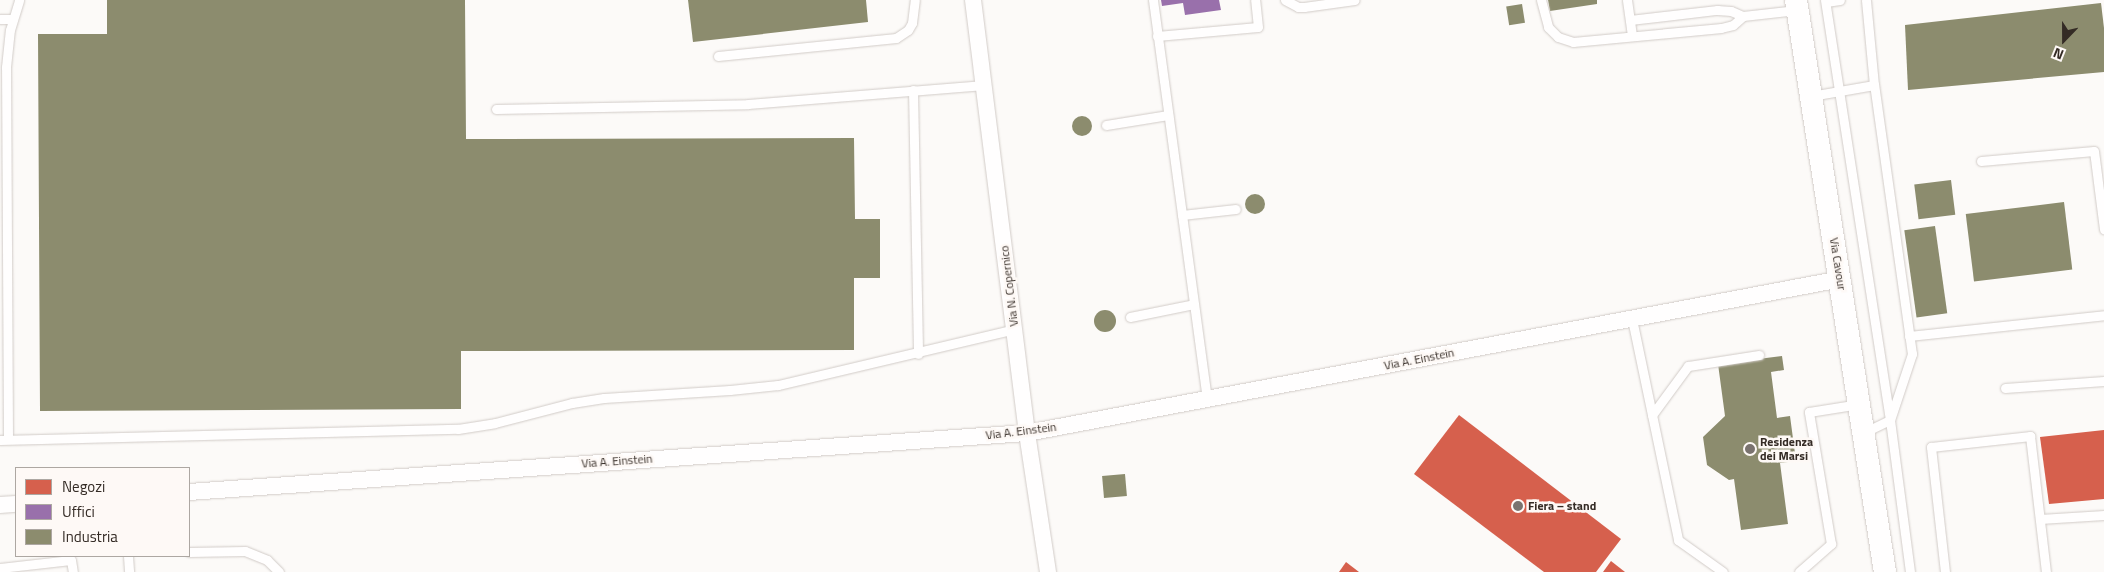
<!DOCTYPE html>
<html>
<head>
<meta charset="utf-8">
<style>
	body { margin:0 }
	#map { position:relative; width:2104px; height:572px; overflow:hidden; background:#fcfaf8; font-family:"Titillium Web",sans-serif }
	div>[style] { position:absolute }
	.shops>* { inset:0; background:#d6604d }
	.offices>* { inset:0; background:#9970ab }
	.industry>* { inset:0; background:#8c8c6e; transform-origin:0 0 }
	.round { border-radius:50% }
	.roads { filter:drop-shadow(0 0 1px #d1cbc7) drop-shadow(0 0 1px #d1cbc7) }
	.lane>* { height:9px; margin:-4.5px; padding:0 4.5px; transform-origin:4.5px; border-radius:4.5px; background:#fffefe }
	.street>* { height:16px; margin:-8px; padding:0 8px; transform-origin:8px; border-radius:8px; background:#fffefe }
	.secondary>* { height:22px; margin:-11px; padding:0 11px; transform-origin:11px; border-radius:11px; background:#fffefe }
	.dots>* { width:14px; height:14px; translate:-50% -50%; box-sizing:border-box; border:2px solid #fef9f6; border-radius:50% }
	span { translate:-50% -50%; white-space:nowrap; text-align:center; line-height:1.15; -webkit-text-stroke:5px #fef9f6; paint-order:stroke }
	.street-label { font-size:12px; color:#342b25 }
	.poi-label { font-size:12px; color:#342b25; font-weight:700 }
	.left { translate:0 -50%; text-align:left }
	.legend { position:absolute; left:15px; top:467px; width:175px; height:90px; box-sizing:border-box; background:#fef9f6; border:1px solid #ada7a2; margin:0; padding:6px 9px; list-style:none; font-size:15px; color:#342b25 }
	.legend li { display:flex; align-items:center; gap:10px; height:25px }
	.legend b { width:25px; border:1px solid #ada7a2 }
	.north { position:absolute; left:2039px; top:15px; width:50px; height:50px; -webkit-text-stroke:4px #fef9f6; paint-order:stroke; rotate:202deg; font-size:14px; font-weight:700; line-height:20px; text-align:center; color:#342b25 }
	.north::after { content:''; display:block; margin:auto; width:18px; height:22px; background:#342b25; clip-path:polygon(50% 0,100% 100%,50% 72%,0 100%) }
</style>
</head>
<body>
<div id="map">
	<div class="shops">
		<div style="clip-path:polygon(1459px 415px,1621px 539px,1596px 572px,1544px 572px,1414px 474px)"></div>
		<div style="clip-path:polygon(2104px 430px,2104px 499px,2049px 504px,2040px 437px)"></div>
		<div style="clip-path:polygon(1611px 561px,1625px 572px,1603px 572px)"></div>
		<div style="clip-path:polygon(1346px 562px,1359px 572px,1339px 572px)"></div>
	</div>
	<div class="offices">
		<div style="clip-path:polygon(1161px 0,1219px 0,1221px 10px,1185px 15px,1183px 3px,1162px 6px)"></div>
	</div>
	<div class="industry">
		<div style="clip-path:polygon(107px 0,465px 0,466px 139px,854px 138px,855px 219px,880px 219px,880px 278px,854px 278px,854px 350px,461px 351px,461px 409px,40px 411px,38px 34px,107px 34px)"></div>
		<div style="clip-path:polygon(688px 0,866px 0,868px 22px,693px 42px)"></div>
		<div style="clip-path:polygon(1548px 0,1597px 0,1597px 4px,1550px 11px)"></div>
		<div style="clip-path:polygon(2101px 3px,2104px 28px,2104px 72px,1908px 90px,1905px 25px)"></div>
		<div style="left:1522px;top:4px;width:19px;height:16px;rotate:81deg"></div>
		<div class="round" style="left:1072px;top:116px;width:20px;height:20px"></div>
		<div style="left:1951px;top:180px;width:35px;height:37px;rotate:83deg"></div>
		<div class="round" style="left:1245px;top:194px;width:20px;height:20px"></div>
		<div style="left:2064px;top:202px;width:68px;height:99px;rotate:83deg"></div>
		<div style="left:1935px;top:226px;width:88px;height:31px;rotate:82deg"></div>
		<div class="round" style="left:1094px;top:310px;width:22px;height:22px"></div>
		<div style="clip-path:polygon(1782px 356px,1784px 370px,1771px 372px,1777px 418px,1790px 416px,1796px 461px,1780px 463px,1788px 524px,1741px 530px,1734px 479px,1729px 480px,1707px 465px,1703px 437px,1725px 416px,1718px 364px)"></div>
		<div style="left:1125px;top:474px;width:22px;height:23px;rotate:85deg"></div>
	</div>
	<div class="roads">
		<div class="lane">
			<div style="left:1153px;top:0;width:404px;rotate:82.3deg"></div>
			<div style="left:1285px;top:0;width:15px;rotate:28deg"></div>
			<div style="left:1298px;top:7px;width:6px"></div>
			<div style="left:1304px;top:7px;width:51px;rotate:-7.8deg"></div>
			<div style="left:1541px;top:0;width:28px;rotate:75deg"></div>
			<div style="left:1548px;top:27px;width:14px;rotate:45deg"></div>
			<div style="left:1558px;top:37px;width:16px;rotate:18deg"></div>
			<div style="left:1573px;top:42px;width:149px;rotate:-5.4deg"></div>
			<div style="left:1721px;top:28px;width:12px;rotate:-14deg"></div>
			<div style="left:1733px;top:25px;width:13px;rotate:-42deg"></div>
			<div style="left:1743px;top:16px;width:54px;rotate:-6.3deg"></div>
			<div style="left:1627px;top:0;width:36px;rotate:82deg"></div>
			<div style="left:1825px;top:0;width:425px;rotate:81.2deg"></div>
			<div style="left:1890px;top:420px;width:153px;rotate:82.5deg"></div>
			<div style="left:1826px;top:2px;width:14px;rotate:-8deg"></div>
			<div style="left:0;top:19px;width:13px"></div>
			<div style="left:1630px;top:20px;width:88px;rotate:-6.6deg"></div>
			<div style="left:1717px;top:10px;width:14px;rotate:4deg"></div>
			<div style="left:1731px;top:11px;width:13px;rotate:23deg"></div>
			<div style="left:1157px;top:36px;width:101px;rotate:-5.1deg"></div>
			<div style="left:1258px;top:27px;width:27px;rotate:-96deg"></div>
			<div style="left:718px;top:56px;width:179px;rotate:-5.8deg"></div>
			<div style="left:896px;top:38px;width:14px;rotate:-34deg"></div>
			<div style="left:908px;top:30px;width:8px;rotate:-60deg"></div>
			<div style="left:912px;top:23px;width:23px;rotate:-83deg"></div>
			<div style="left:913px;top:90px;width:264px;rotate:88.9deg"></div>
			<div style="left:1811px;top:96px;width:64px;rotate:-9.9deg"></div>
			<div style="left:496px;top:109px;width:252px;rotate:-1.1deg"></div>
			<div style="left:748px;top:104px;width:237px;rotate:-4.6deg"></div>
			<div style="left:1106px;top:125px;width:63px;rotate:-9.2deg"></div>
			<div style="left:1981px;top:161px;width:113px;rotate:-5.1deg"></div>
			<div style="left:2094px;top:151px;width:79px;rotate:82.7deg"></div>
			<div style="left:1182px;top:215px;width:54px;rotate:-6.3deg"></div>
			<div style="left:1130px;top:317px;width:65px;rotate:-11.5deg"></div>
			<div style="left:1632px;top:319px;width:226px;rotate:78.2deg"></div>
			<div style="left:1678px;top:540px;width:55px;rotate:35.4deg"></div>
			<div style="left:1909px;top:336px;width:196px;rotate:-6.1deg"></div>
			<div style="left:2005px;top:388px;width:99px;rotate:-4deg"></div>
			<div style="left:1652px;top:415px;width:61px;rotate:-53.7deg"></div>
			<div style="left:1688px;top:366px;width:72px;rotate:-8.8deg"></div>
			<div style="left:1865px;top:432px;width:28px;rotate:-26deg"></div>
			<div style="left:1890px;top:420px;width:70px;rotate:-71.6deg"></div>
			<div style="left:1912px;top:354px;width:272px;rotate:-98deg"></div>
			<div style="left:1874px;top:85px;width:85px;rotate:-95.4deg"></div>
			<div style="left:8px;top:439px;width:372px;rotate:-90.3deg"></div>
			<div style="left:6px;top:67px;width:37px;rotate:-84deg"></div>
			<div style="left:10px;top:30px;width:31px;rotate:-73deg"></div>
			<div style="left:0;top:440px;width:458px;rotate:-1.4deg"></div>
			<div style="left:458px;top:429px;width:37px;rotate:-9deg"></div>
			<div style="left:495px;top:423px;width:80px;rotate:-14.6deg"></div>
			<div style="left:572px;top:403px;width:32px;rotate:-9deg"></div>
			<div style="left:604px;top:398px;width:126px;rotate:-3.6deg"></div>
			<div style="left:730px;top:390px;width:48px;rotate:-5.9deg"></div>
			<div style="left:778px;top:385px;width:243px;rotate:-13.3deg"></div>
			<div style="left:2040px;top:519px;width:64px;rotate:-3.6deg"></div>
			<div style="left:189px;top:552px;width:56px;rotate:-1deg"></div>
			<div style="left:245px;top:551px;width:24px;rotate:22deg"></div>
			<div style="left:267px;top:560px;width:17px;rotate:45deg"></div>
			<div style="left:128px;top:556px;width:16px;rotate:86deg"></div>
			<div style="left:0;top:568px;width:71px;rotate:-6.4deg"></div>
			<div style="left:71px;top:560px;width:12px;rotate:81deg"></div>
			<div style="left:1799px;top:572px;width:43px;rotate:-41.2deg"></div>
			<div style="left:1831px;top:544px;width:134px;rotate:-99.5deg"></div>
			<div style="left:1809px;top:412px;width:51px;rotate:-9.1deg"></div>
			<div style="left:1945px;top:572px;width:126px;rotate:-96.4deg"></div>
			<div style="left:1931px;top:447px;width:100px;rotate:-6.3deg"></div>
			<div style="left:2030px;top:436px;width:137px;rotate:83.3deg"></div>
		</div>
		<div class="street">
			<div style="left:973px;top:0;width:436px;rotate:82.9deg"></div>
			<div style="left:1027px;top:433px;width:141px;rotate:81.4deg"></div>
			<div style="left:189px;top:492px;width:840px;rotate:-4.03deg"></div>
			<div style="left:1027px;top:433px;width:828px;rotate:-10.71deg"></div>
			<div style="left:0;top:505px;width:16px;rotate:-4deg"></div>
		</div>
		<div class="secondary">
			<div style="left:1796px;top:0;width:579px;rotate:81.16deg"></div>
		</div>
	</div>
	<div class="dots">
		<div style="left:1750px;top:449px;background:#7a736f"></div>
		<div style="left:1518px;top:506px;background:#7a736f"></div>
	</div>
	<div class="street-label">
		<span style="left:1838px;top:264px;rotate:81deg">Via Cavour</span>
		<span style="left:1009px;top:286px;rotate:-97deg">Via N. Copernico</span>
		<span style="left:1419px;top:359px;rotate:-11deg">Via A. Einstein</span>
		<span style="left:1021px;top:431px;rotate:-7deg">Via A. Einstein</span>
		<span style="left:617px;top:461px;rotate:-4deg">Via A. Einstein</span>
	</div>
	<div class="poi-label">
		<span class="left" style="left:1760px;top:449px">Residenza<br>dei Marsi</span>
		<span class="left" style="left:1528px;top:506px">Fiera – stand</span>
	</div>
	<ul class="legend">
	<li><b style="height:14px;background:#d6604d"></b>Negozi</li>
	<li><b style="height:14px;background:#9970ab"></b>Uffici</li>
	<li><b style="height:14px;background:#8c8c6e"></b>Industria</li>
	</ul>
	<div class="north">N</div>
</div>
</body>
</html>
